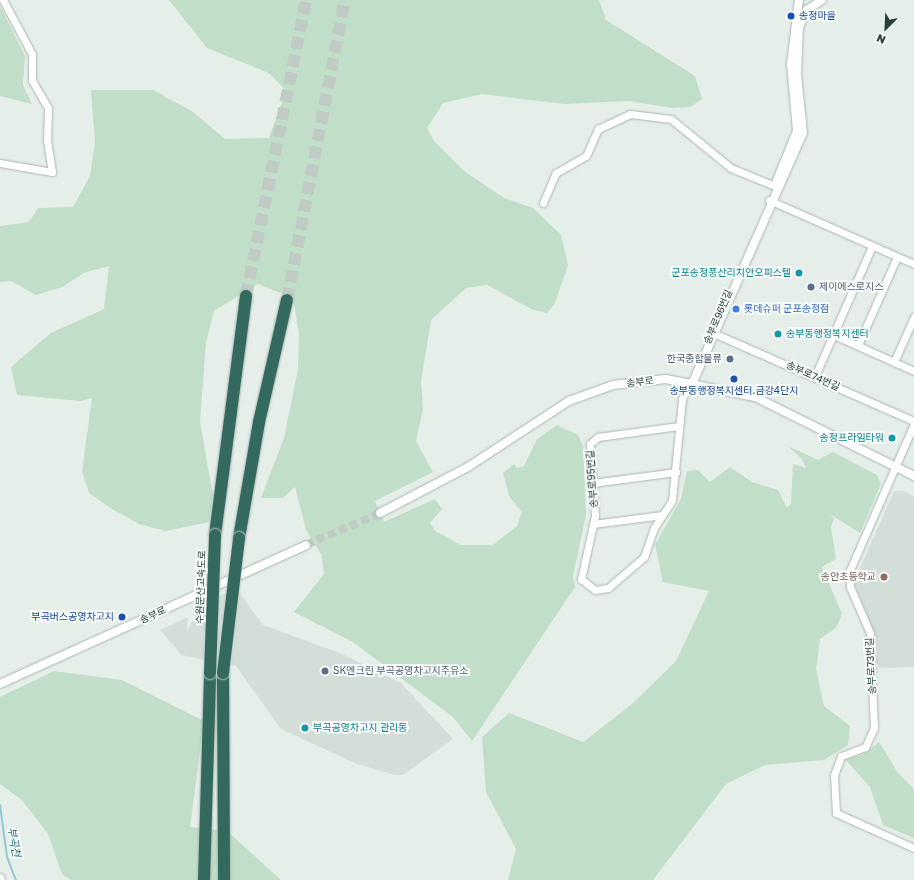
<!DOCTYPE html>
<html>
<head>
<meta charset="utf-8">
<style>
	body { margin:0 }
	#map { position:relative; width:914px; height:880px; overflow:hidden; background:#e6eeea; font-family:"Golos Text","Noto Sans KR",sans-serif }
	div>[style] { position:absolute }
	.built>* { inset:0; background:#d4ded9 }
	.green>* { inset:0; background:#c1dec8 }
	.stream>* { height:2px; margin:-1px; padding:0 1px; transform-origin:1px; border-radius:1px; background:#92c8cf }
	.tertiary-tunnel>* { height:8px; margin-top:-4px; transform-origin:0; background:repeating-linear-gradient(90deg,#c0cbc6 0 8px,transparent 0 12px) }
	.motorway-tunnel>* { height:12px; margin-top:-6px; transform-origin:0; background:repeating-linear-gradient(90deg,#c0cbc6 0 12px,transparent 0 18px) }
	.roads { filter:drop-shadow(0 0 1px #a9b6b1) drop-shadow(0 0 1px #a9b6b1) }
	.minor>* { height:7px; margin:-3.5px; padding:0 3.5px; transform-origin:3.5px; border-radius:3.5px; background:#fff }
	.tertiary>* { height:8px; margin:-4px; padding:0 4px; transform-origin:4px; border-radius:4px; background:#fff }
	.motorway>* { height:12px; margin:-6px; padding:0 6px; transform-origin:6px; border-radius:6px; background:#336a5d }
	.bridges { filter:drop-shadow(0 0 1px #c2cac7) drop-shadow(0 0 1px #c2cac7) }
	.motorway-bridge>* { height:12px; margin:-6px; padding:0 6px; transform-origin:6px; border-radius:6px; background:#336a5d }
	.dots>* { width:11px; height:11px; translate:-50% -50%; box-sizing:border-box; border:2px solid #f7fbf9; border-radius:50% }
	span { translate:-50% -50%; white-space:nowrap; text-align:center; line-height:1.15; -webkit-text-stroke:4px #f7fbf9; paint-order:stroke }
	.transit-label { font-size:10px; color:#164399 }
	.left { translate:0 -50%; text-align:left }
	.right { translate:-100% -50%; text-align:right }
	.culture-label { font-size:10px; color:#0d838f }
	.service-label { font-size:10px; color:#4e5e75 }
	.shop-label { font-size:10px; color:#366cbe }
	.street-label { font-size:10px; color:#264038 }
	.education-label { font-size:10px; color:#785e54 }
	.water-label { font-size:11px; color:#226d79; font-style:italic }
	.north { position:absolute; left:866px; top:8px; width:40px; height:40px; -webkit-text-stroke:3px #f7fbf9; paint-order:stroke; rotate:204deg; font-size:11px; font-weight:700; line-height:16px; text-align:center; color:#264038 }
	.north::after { content:''; display:block; margin:auto; width:14px; height:18px; background:#264038; clip-path:polygon(50% 0,100% 100%,50% 72%,0 100%) }
</style>
</head>
<body>
<div id="map">
	<div class="built">
		<div style="clip-path:polygon(894px 491px,904px 491px,914px 497px,914px 667px,880px 668px,876px 662px,875px 636px,854px 582px)"></div>
		<div style="clip-path:polygon(236px 588px,263px 625px,340px 653px,401px 683px,453px 739px,403px 775px,395px 775px,357px 764px,281px 729px,236px 666px,182px 655px,160px 630px,188px 617px,187px 632px,199px 606px)"></div>
	</div>
	<div class="green">
		<div style="clip-path:polygon(169px 0,599px 0,606px 20px,695px 76px,702px 99px,690px 107px,672px 108px,629px 101px,565px 104px,482px 94px,443px 103px,427px 128px,434px 141px,464px 171px,504px 198px,533px 208px,561px 235px,568px 265px,555px 303px,547px 313px,531px 309px,487px 285px,466px 288px,431px 320px,421px 381px,423px 409px,416px 441px,433px 472px,375px 501px,384px 522px,435px 499px,442px 509px,430px 523px,435px 531px,461px 545px,493px 545px,517px 526px,522px 512px,509px 496px,503px 473px,514px 464px,517px 468px,524px 466px,537px 439px,557px 425px,578px 435px,583px 446px,586px 515px,573px 576px,575px 587px,472px 741px,453px 717px,353px 642px,294px 612px,324px 574px,321px 554px,306px 530px,295px 487px,283px 498px,261px 498px,284px 438px,298px 369px,299px 333px,293px 298px,258px 284px,214px 311px,206px 342px,200px 422px,213px 496px,209px 522px,165px 531px,139px 524px,112px 509px,89px 493px,82px 471px,92px 398px,81px 401px,17px 395px,11px 367px,51px 333px,104px 309px,109px 266px,84px 273px,62px 287px,36px 295px,11px 281px,0 282px,0 226px,29px 222px,38px 208px,73px 207px,90px 176px,95px 142px,91px 90px,153px 90px,193px 112px,225px 139px,269px 138px,286px 91px,269px 73px,207px 48px)"></div>
		<div style="clip-path:polygon(0 6px,25px 56px,23px 85px,32px 104px,0 96px)"></div>
		<div style="clip-path:polygon(788px 446px,818px 460px,833px 452px,877px 475px,881px 484px,860px 533px,830px 514px,834px 518px,831px 527px,836px 559px,822px 567px,842px 614px,836px 628px,820px 639px,816px 669px,824px 706px,850px 726px,848px 745px,824px 760px,765px 765px,726px 784px,653px 880px,508px 880px,516px 849px,486px 792px,482px 737px,509px 713px,583px 742px,631px 705px,676px 661px,709px 591px,663px 582px,655px 545px,681px 499px,687px 471px,698px 470px,710px 482px,730px 467px,752px 482px,778px 490px,787px 508px,791px 504px,793px 464px,806px 468px,802px 459px)"></div>
		<div style="clip-path:polygon(54px 671px,122px 680px,204px 721px,190px 827px,227px 831px,281px 880px,71px 880px,62px 874px,48px 834px,22px 800px,0 784px,0 697px)"></div>
		<div style="clip-path:polygon(879px 742px,898px 773px,914px 789px,914px 838px,883px 825px,870px 787px,845px 759px,862px 755px)"></div>
	</div>
	<div class="stream">
		<div style="left:0;top:805px;width:52px;rotate:82.3deg"></div>
		<div style="left:7px;top:857px;width:25px;rotate:69deg"></div>
	</div>
	<div class="tertiary-tunnel">
		<div style="left:306px;top:545px;width:81px;rotate:-23.4deg"></div>
	</div>
	<div class="motorway-tunnel">
		<div style="left:246px;top:296px;width:302px;rotate:-78.5deg"></div>
		<div style="left:287px;top:300px;width:306px;rotate:-79.1deg"></div>
	</div>
	<div class="roads">
		<div class="minor">
			<div style="left:0;top:163px;width:53px;rotate:9.8deg"></div>
			<div style="left:52px;top:172px;width:31px;rotate:-99deg"></div>
			<div style="left:47px;top:141px;width:33px;rotate:-88deg"></div>
			<div style="left:48px;top:108px;width:32px;rotate:-120deg"></div>
			<div style="left:32px;top:80px;width:26px;rotate:-90deg"></div>
			<div style="left:32px;top:54px;width:61px;rotate:-118.2deg"></div>
			<div style="left:769px;top:200px;width:158px;rotate:23.8deg"></div>
			<div style="left:543px;top:203px;width:33px;rotate:-67deg"></div>
			<div style="left:556px;top:173px;width:34px;rotate:-30deg"></div>
			<div style="left:586px;top:156px;width:30px;rotate:-66deg"></div>
			<div style="left:598px;top:129px;width:35px;rotate:-25deg"></div>
			<div style="left:630px;top:114px;width:41px;rotate:7deg"></div>
			<div style="left:671px;top:119px;width:77px;rotate:39.2deg"></div>
			<div style="left:731px;top:168px;width:48px;rotate:22.2deg"></div>
			<div style="left:711px;top:332px;width:222px;rotate:23.7deg"></div>
			<div style="left:834px;top:335px;width:88px;rotate:24.2deg"></div>
			<div style="left:858px;top:345px;width:96px;rotate:-66.1deg"></div>
			<div style="left:894px;top:362px;width:49px;rotate:-66deg"></div>
			<div style="left:815px;top:376px;width:142px;rotate:-66.3deg"></div>
			<div style="left:914px;top:424px;width:162px;rotate:113.7deg"></div>
			<div style="left:849px;top:572px;width:15px;rotate:86deg"></div>
			<div style="left:850px;top:587px;width:50px;rotate:66.5deg"></div>
			<div style="left:870px;top:633px;width:95px;rotate:87.6deg"></div>
			<div style="left:874px;top:728px;width:21px;rotate:115deg"></div>
			<div style="left:865px;top:747px;width:26px;rotate:159deg"></div>
			<div style="left:841px;top:756px;width:20px;rotate:110deg"></div>
			<div style="left:834px;top:775px;width:38px;rotate:87deg"></div>
			<div style="left:836px;top:813px;width:85px;rotate:24.2deg"></div>
			<div style="left:679px;top:426px;width:82px;rotate:172.3deg"></div>
			<div style="left:598px;top:437px;width:11px;rotate:139deg"></div>
			<div style="left:590px;top:444px;width:72px;rotate:86deg"></div>
			<div style="left:595px;top:516px;width:65px;rotate:102.5deg"></div>
			<div style="left:581px;top:579px;width:18px;rotate:38deg"></div>
			<div style="left:595px;top:590px;width:13px;rotate:-9deg"></div>
			<div style="left:608px;top:588px;width:48px;rotate:-40.7deg"></div>
			<div style="left:644px;top:557px;width:31px;rotate:-71deg"></div>
			<div style="left:654px;top:528px;width:33px;rotate:-57deg"></div>
			<div style="left:672px;top:500px;width:101px;rotate:-84.3deg"></div>
			<div style="left:682px;top:399px;width:19px;rotate:-65deg"></div>
			<div style="left:592px;top:483px;width:85px;rotate:-7.5deg"></div>
			<div style="left:593px;top:524px;width:70px;rotate:-7.4deg"></div>
			<div style="left:0;top:877px;width:3px;rotate:72deg"></div>
		</div>
		<div class="tertiary">
			<div style="left:775px;top:185px;width:58px;rotate:-67.8deg"></div>
			<div style="left:797px;top:131px;width:67px;rotate:-95.1deg"></div>
			<div style="left:791px;top:64px;width:64px;rotate:-82.9deg"></div>
			<div style="left:693px;top:382px;width:272px;rotate:-66.2deg"></div>
			<div style="left:803px;top:133px;width:59px;rotate:-95.8deg"></div>
			<div style="left:797px;top:74px;width:47px;rotate:-87.6deg"></div>
			<div style="left:799px;top:27px;width:19px;rotate:-65deg"></div>
			<div style="left:807px;top:10px;width:18px;rotate:-34deg"></div>
			<div style="left:380px;top:513px;width:99px;rotate:-27.6deg"></div>
			<div style="left:468px;top:467px;width:121px;rotate:-33.2deg"></div>
			<div style="left:569px;top:401px;width:47px;rotate:-20deg"></div>
			<div style="left:613px;top:385px;width:53px;rotate:-6.5deg"></div>
			<div style="left:666px;top:379px;width:91px;rotate:11.4deg"></div>
			<div style="left:755px;top:397px;width:178px;rotate:26.4deg"></div>
			<div style="left:0;top:684px;width:336px;rotate:-24.4deg"></div>
		</div>
		<div class="motorway">
			<div style="left:215px;top:535px;width:241px;rotate:-82.6deg"></div>
			<div style="left:239px;top:538px;width:118px;rotate:-80.2deg"></div>
			<div style="left:259px;top:422px;width:125px;rotate:-77.1deg"></div>
			<div style="left:223px;top:673px;width:207px;rotate:89.7deg"></div>
			<div style="left:204px;top:880px;width:207px;rotate:-88.3deg"></div>
		</div>
	</div>
	<div class="bridges">
		<div class="motorway-bridge">
			<div style="left:210px;top:673px;width:138px;rotate:-87.9deg"></div>
			<div style="left:223px;top:673px;width:136px;rotate:-83.2deg"></div>
		</div>
	</div>
	<div class="dots">
		<div style="left:791px;top:16px;background:#1a4fb4"></div>
		<div style="left:799px;top:273px;background:#0f9aa8"></div>
		<div style="left:811px;top:287px;background:#5c6f8a"></div>
		<div style="left:736px;top:309px;background:#3f7fe0"></div>
		<div style="left:778px;top:334px;background:#0f9aa8"></div>
		<div style="left:730px;top:359px;background:#5c6f8a"></div>
		<div style="left:734px;top:379px;background:#1a4fb4"></div>
		<div style="left:892px;top:438px;background:#0f9aa8"></div>
		<div style="left:884px;top:577px;background:#8d6e63"></div>
		<div style="left:122px;top:617px;background:#1a4fb4"></div>
		<div style="left:325px;top:671px;background:#5c6f8a"></div>
		<div style="left:305px;top:728px;background:#0f9aa8"></div>
	</div>
	<div class="transit-label">
		<span class="left" style="left:799px;top:16px">송정마을</span>
		<span style="left:734px;top:391px">송부동행정복지센터.금강4단지</span>
		<span class="right" style="left:114px;top:617px">부곡버스공영차고지</span>
	</div>
	<div class="culture-label">
		<span class="right" style="left:791px;top:273px">군포송정풍산리치안오피스텔</span>
		<span class="left" style="left:786px;top:334px">송부동행정복지센터</span>
		<span class="right" style="left:884px;top:438px">송정프라임타워</span>
		<span class="left" style="left:313px;top:728px">부곡공영차고지 관리동</span>
	</div>
	<div class="service-label">
		<span class="left" style="left:819px;top:287px">제이에스로지스</span>
		<span class="right" style="left:722px;top:359px">한국종합물류</span>
		<span class="left" style="left:333px;top:671px">SK엔크린 부곡공영차고지주유소</span>
	</div>
	<div class="shop-label">
		<span class="left" style="left:744px;top:309px">롯데슈퍼 군포송정점</span>
	</div>
	<div class="street-label">
		<span style="left:718px;top:317px;rotate:-67deg">송부로96번길</span>
		<span style="left:813px;top:376px;rotate:24deg">송부로74번길</span>
		<span style="left:640px;top:382px;rotate:-7deg">송부로</span>
		<span style="left:592px;top:479px;rotate:-94deg">송부로95번길</span>
		<span style="left:201px;top:587px;rotate:-88deg">수원문산고속도로</span>
		<span style="left:153px;top:615px;rotate:-25deg">송부로</span>
		<span style="left:871px;top:666px;rotate:-93deg">송부로73번길</span>
	</div>
	<div class="education-label">
		<span class="right" style="left:876px;top:577px">송안초등학교</span>
	</div>
	<div class="water-label">
		<span style="left:14px;top:842px;rotate:80deg">부곡천</span>
	</div>
	<div class="north">N</div>
</div>
</body>
</html>
